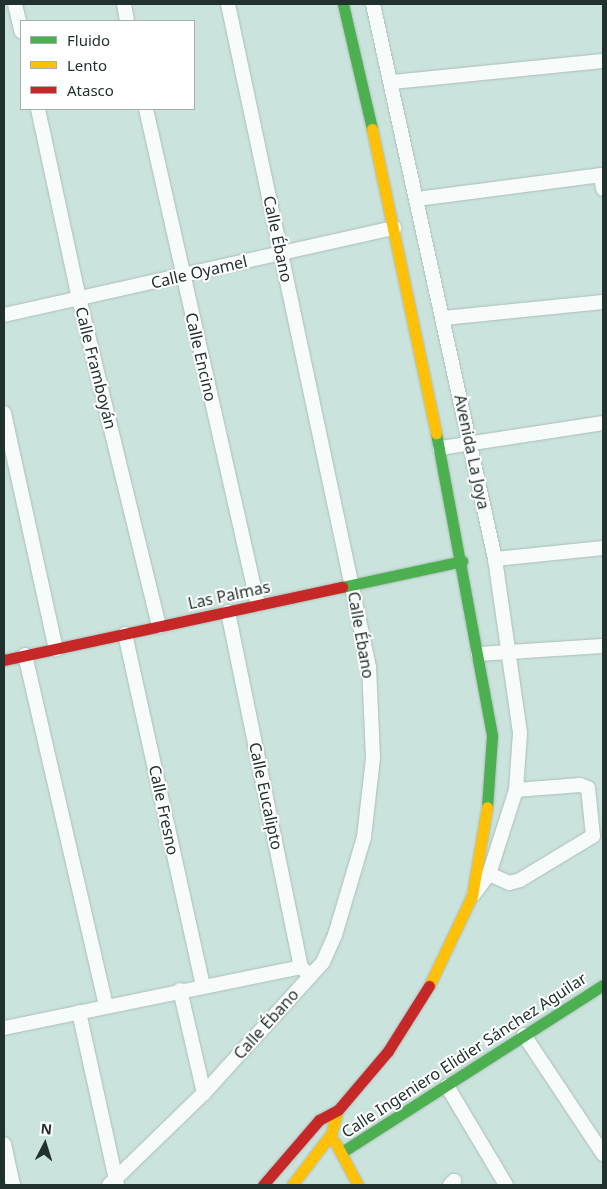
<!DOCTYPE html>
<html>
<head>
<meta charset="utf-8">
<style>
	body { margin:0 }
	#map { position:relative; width:607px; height:1189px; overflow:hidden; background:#cbe3dd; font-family:"Noto Sans",sans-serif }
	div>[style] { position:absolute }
	.roads { filter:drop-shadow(0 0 1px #abbeb9) drop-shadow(0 0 1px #abbeb9) }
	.street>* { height:14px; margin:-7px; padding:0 7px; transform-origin:7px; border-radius:7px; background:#f7fbfa }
	.fast>* { height:11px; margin:-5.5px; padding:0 5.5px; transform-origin:5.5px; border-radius:5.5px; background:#4caf50 }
	.slow>* { height:11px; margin:-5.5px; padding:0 5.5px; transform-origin:5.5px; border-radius:5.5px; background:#ffc107 }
	.jam>* { height:11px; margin:-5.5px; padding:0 5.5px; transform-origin:5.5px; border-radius:5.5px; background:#c62828 }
	span { translate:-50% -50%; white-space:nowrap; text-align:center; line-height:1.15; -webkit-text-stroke:4px #fff; paint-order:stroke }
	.street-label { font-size:16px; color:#21322e }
	.frame { position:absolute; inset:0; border:5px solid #21322e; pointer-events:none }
	.legend { position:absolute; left:20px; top:20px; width:175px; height:90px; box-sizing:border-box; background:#fff; border:1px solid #a6adab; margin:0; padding:6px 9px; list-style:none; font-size:15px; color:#21322e }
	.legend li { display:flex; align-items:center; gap:10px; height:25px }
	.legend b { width:25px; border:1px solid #a6adab }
	.north { position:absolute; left:20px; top:1119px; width:50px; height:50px; -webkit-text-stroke:4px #fff; paint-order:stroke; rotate:5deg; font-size:14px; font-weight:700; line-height:20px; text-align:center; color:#21322e }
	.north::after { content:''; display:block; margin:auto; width:18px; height:22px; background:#21322e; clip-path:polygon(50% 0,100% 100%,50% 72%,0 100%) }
</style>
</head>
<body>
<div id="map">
	<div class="roads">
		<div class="street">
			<div style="left:15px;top:4px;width:28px;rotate:77deg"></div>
			<div style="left:124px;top:4px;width:17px;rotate:80deg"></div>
			<div style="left:373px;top:4px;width:568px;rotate:77.6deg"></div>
			<div style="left:495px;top:559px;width:176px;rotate:81.8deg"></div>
			<div style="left:520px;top:733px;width:57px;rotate:94deg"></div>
			<div style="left:516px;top:790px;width:88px;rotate:107.8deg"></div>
			<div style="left:489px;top:874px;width:25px;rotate:127deg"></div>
			<div style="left:392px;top:82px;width:212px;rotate:-5.7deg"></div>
			<div style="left:38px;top:109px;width:193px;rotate:77.8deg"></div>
			<div style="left:79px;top:298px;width:338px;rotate:76.3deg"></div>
			<div style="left:146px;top:109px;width:508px;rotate:77.28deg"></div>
			<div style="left:417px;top:199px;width:186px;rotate:-7.4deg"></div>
			<div style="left:601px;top:175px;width:14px;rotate:82deg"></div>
			<div style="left:4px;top:315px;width:400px;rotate:-12.6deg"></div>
			<div style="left:443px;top:318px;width:161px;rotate:-5.7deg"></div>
			<div style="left:4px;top:413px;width:242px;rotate:77.6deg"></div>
			<div style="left:440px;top:448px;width:165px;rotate:-8.7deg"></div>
			<div style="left:495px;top:559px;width:109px;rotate:-5.8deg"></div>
			<div style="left:228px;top:612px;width:362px;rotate:78.4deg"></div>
			<div style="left:301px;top:967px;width:13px;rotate:45deg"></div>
			<div style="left:125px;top:634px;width:361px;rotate:77.5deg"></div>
			<div style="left:478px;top:654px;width:125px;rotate:-3.7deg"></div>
			<div style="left:25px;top:655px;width:360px;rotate:77deg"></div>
			<div style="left:489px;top:874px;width:22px;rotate:24deg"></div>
			<div style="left:509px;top:883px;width:11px;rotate:-15deg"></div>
			<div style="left:520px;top:880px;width:85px;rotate:-31.1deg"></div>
			<div style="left:593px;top:836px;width:48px;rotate:-95.9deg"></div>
			<div style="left:588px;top:788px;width:9px;rotate:-159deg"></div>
			<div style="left:580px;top:785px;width:64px;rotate:175.5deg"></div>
			<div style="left:180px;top:990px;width:106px;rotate:76.9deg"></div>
			<div style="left:79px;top:1012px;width:177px;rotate:77.6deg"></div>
			<div style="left:4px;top:1028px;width:303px;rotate:-11.6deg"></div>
			<div style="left:524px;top:1035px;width:143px;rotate:56.4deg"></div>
			<div style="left:447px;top:1086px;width:115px;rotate:59.2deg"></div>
			<div style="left:4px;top:1144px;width:42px;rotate:77.6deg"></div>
			<div style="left:109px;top:1185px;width:132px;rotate:-44.1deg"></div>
			<div style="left:204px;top:1093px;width:177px;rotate:-47.7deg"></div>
			<div style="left:323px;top:962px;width:30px;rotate:-66deg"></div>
			<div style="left:335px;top:935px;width:102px;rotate:-73.5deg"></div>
			<div style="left:364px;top:837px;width:80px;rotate:-83.5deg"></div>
			<div style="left:373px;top:758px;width:91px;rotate:-92.5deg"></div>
			<div style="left:369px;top:667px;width:678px;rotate:-102.01deg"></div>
			<div style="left:450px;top:1185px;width:6px;rotate:-45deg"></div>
		</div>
		<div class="fast">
			<div style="left:343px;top:4px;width:128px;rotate:76.9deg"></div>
			<div style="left:436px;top:433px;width:308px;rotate:79.5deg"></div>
			<div style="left:492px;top:736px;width:71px;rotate:94deg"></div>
			<div style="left:342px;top:587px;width:123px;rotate:-12.2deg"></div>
			<div style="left:342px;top:1152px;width:310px;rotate:-32.6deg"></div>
		</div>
		<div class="slow">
			<div style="left:372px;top:129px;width:311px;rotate:78.1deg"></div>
			<div style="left:429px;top:986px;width:100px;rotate:-64.5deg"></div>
			<div style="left:472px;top:896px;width:90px;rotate:-80.4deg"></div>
			<div style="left:335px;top:1142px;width:49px;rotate:61.9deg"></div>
			<div style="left:292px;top:1185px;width:64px;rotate:-52.6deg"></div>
			<div style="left:331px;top:1134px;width:25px;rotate:-74deg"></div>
		</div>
		<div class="jam">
			<div style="left:4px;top:660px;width:346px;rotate:-12.2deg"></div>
			<div style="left:263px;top:1185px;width:86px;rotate:-49.3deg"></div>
			<div style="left:319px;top:1120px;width:21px;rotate:-28deg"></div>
			<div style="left:338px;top:1110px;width:77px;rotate:-49.7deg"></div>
			<div style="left:388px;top:1051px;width:77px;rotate:-57.8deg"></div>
		</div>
	</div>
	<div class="street-label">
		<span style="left:278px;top:239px;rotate:78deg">Calle Ébano</span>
		<span style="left:199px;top:272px;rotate:-13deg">Calle Oyamel</span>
		<span style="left:201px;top:357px;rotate:77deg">Calle Encino</span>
		<span style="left:96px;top:368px;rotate:76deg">Calle Framboyán</span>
		<span style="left:472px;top:452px;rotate:78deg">Avenida La Joya</span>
		<span style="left:229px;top:595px;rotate:-12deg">Las Palmas</span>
		<span style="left:361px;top:635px;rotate:80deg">Calle Ébano</span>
		<span style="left:266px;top:796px;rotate:78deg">Calle Eucalipto</span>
		<span style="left:164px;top:810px;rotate:78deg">Calle Fresno</span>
		<span style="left:266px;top:1024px;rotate:-48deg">Calle Ébano</span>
		<span style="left:464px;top:1055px;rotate:-33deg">Calle Ingeniero Elidier Sánchez Aguilar</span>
	</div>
	<div class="frame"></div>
	<ul class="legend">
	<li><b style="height:6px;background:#4caf50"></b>Fluido</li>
	<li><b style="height:6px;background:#ffc107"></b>Lento</li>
	<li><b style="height:6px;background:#c62828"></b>Atasco</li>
	</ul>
	<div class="north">N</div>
</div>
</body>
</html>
